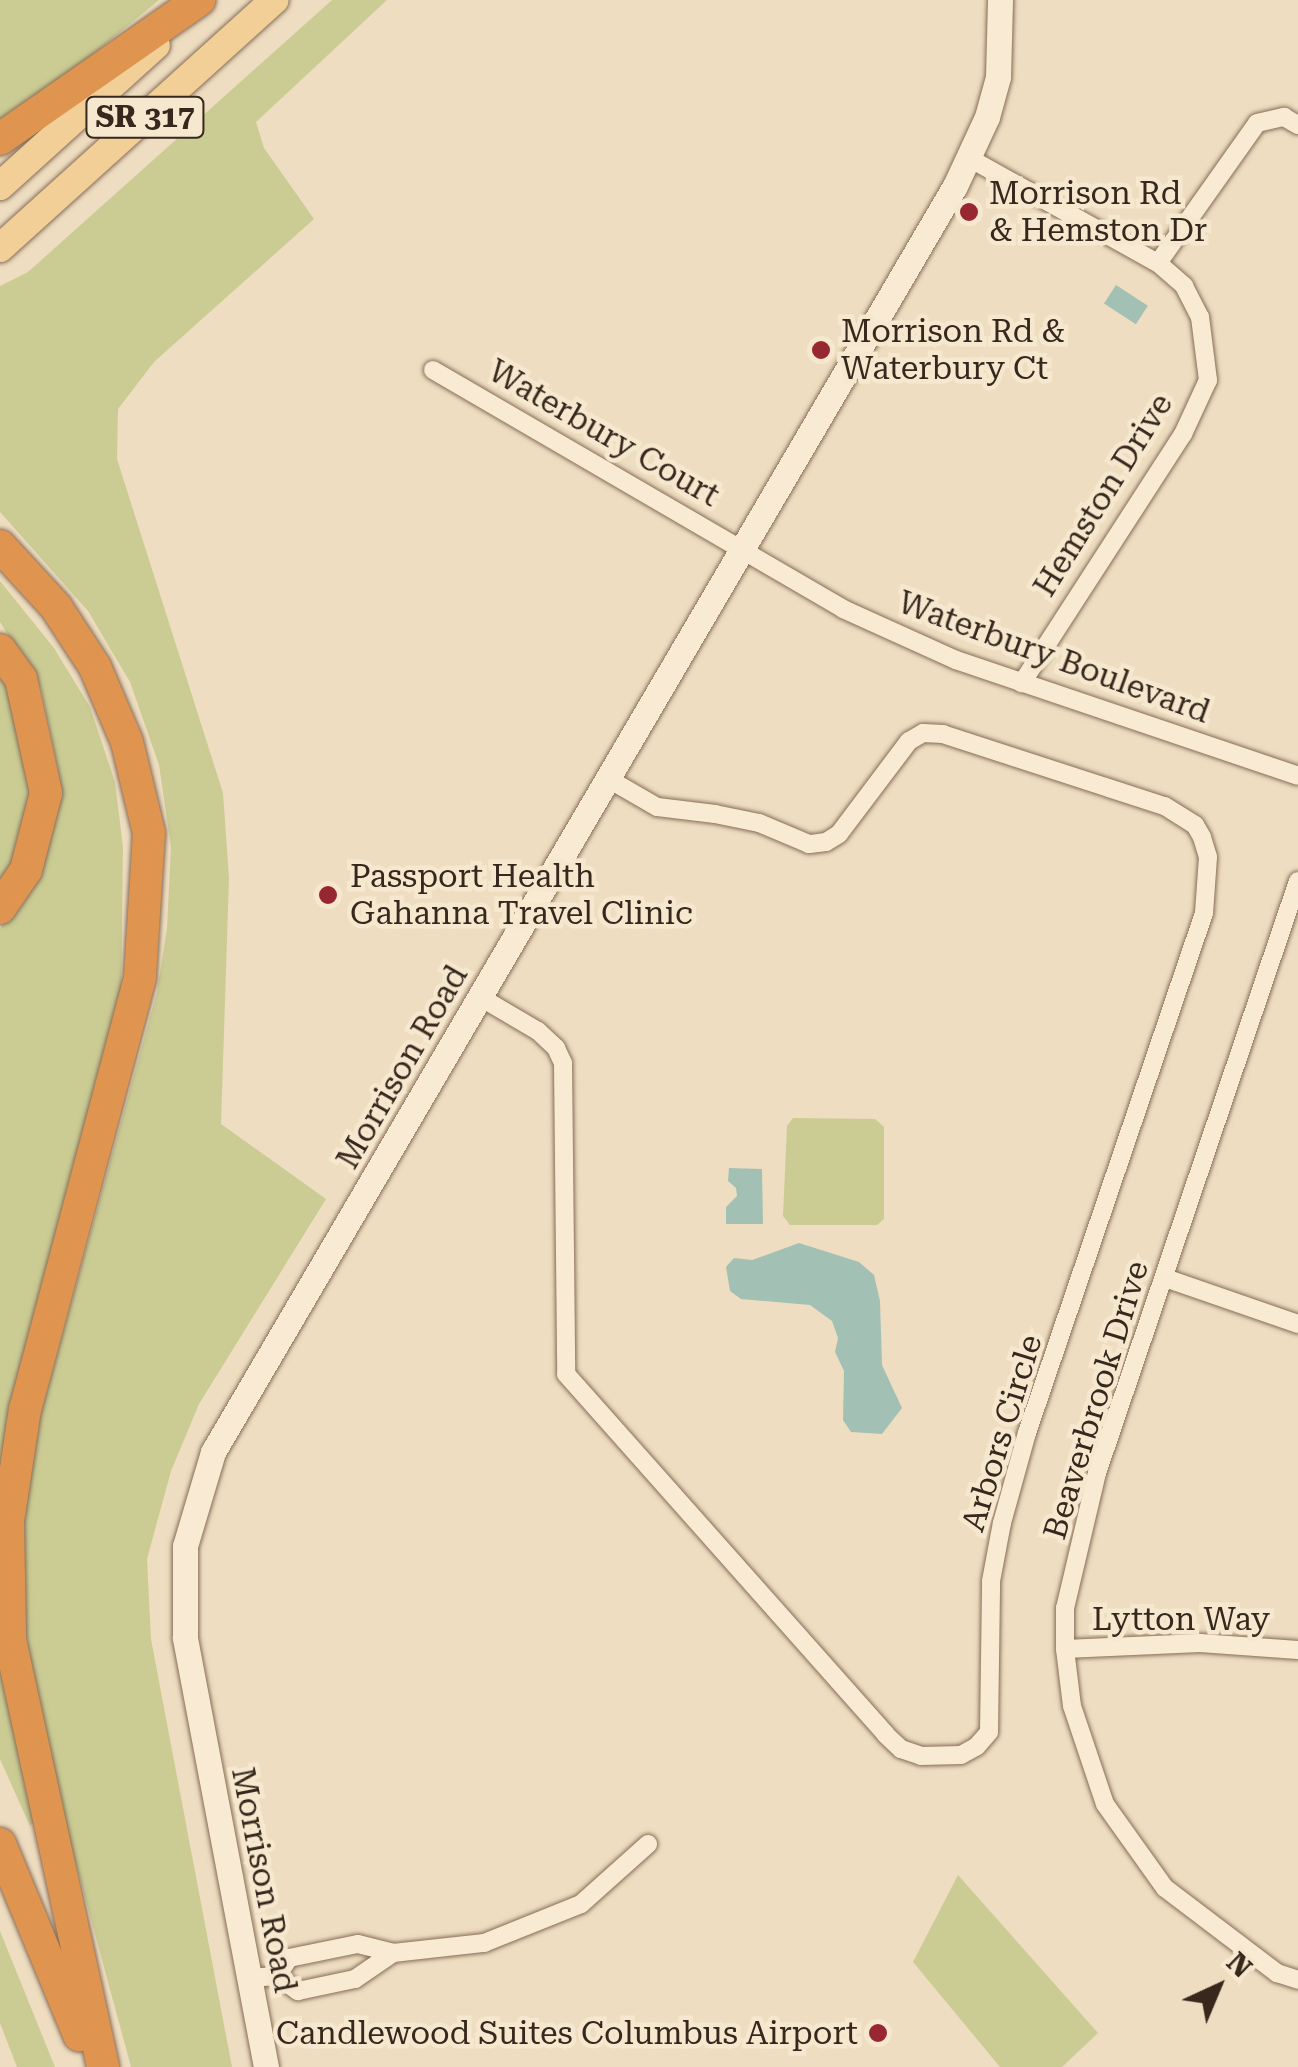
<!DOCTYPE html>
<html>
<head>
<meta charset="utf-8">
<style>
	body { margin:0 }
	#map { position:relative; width:1298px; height:2067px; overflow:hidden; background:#eeddc0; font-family:"Roboto Serif",serif }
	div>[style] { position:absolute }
	.green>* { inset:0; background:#cacc94 }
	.water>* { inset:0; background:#a3c0b5; transform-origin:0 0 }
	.roads { filter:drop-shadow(0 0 2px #876d58) drop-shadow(0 0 2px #876d58) }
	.street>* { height:18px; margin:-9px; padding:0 9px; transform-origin:9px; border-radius:9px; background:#f9ebd3 }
	.secondary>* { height:25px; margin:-12.5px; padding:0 12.5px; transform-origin:12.5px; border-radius:12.5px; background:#f9ebd3 }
	.primary>* { height:28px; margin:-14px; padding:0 14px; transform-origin:14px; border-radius:14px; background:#f2cf97 }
	.highway>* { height:32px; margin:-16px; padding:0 16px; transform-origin:16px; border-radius:16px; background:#df944f }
	.dots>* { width:28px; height:28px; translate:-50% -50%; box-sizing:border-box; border:5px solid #f6e8cf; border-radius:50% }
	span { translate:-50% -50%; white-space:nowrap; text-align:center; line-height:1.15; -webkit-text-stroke:9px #f6e8cf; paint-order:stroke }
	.shield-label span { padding:2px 8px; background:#f6e8cf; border:2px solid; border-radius:8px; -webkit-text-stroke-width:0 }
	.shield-label { font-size:30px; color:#37271c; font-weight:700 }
	.poi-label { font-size:32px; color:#37271c }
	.left { translate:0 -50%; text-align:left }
	.right { translate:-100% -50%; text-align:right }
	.street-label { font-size:32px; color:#37271c }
	.north { position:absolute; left:1168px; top:1937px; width:100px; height:100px; -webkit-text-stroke:8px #f6e8cf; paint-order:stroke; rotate:44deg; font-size:28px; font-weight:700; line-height:40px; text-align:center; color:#37271c }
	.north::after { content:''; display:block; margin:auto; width:35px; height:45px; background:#37271c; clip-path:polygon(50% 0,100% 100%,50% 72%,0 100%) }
</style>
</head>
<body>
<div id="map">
	<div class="green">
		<div style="clip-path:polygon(0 0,159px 0,80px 65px,0 119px)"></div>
		<div style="clip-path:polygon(332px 0,387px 0,256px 122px,264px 148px,314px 219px,154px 362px,118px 409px,117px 459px,223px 793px,229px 878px,221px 1124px,326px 1199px,199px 1404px,171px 1471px,147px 1559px,151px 1639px,232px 2067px,131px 2067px,53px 1779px,25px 1630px,22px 1524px,36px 1431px,157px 992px,167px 928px,171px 847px,159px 765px,130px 682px,88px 611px,0 512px,0 286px,28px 272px)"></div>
		<div style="clip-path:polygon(0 581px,54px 648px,90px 707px,115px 782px,123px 847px,121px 1002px,0 1531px,0 929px,53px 826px,58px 769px,41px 688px,0 622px)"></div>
		<div style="clip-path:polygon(0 663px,33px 788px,27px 834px,0 890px)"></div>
		<div style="clip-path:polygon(793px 1118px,875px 1119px,884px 1127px,884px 1219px,877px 1225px,790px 1225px,783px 1216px,787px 1126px)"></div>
		<div style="clip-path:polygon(0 1604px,38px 1819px,30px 1826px,0 1759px)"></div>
		<div style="clip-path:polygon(958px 1875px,1098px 2033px,1062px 2067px,1000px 2067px,913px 1962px)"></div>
		<div style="clip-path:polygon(0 1931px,55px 2067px,17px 2067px,0 2023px)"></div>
	</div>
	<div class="water">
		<div style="left:1116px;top:285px;width:38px;height:22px;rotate:33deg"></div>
		<div style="clip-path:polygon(729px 1168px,762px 1169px,763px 1224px,726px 1224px,726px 1207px,737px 1196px,736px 1188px,728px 1181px)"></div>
		<div style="clip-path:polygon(799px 1243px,859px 1262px,874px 1275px,880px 1301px,882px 1365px,902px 1408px,882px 1434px,851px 1432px,843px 1420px,844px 1371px,835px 1352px,838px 1338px,832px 1321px,810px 1305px,741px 1299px,730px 1291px,726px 1267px,734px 1258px,752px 1260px)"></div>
	</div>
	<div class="roads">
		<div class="street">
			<div style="left:969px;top:158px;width:216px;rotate:29.1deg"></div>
			<div style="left:1158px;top:263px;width:35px;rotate:41deg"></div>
			<div style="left:1184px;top:286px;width:35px;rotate:63deg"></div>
			<div style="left:1200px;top:317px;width:64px;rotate:82.8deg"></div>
			<div style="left:1208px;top:380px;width:60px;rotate:114.8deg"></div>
			<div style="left:1183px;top:434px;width:297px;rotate:122.9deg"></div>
			<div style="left:1158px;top:263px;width:171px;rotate:-54.7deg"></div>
			<div style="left:1257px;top:123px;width:28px;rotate:-13deg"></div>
			<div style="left:1284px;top:117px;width:16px;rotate:30deg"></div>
			<div style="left:433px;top:370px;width:475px;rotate:30.2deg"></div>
			<div style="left:843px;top:609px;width:124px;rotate:24.3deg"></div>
			<div style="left:956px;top:660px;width:361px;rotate:18.7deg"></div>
			<div style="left:1298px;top:881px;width:625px;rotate:108.75deg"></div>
			<div style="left:1097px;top:1473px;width:139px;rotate:103.3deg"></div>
			<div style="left:1065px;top:1608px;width:41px;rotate:90deg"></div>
			<div style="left:1065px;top:1649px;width:57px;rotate:83deg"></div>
			<div style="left:1072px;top:1706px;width:103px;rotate:71.4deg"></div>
			<div style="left:1105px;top:1804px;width:103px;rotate:54.5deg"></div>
			<div style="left:1165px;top:1888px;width:141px;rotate:37.2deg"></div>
			<div style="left:1277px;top:1973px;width:22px;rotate:18deg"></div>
			<div style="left:480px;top:997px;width:67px;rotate:30.4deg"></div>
			<div style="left:538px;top:1031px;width:25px;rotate:43deg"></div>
			<div style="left:556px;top:1048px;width:17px;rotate:65deg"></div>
			<div style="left:563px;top:1063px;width:311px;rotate:89.4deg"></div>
			<div style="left:566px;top:1374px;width:482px;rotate:48.4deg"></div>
			<div style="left:886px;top:1735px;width:21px;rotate:43deg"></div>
			<div style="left:901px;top:1749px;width:21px;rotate:19deg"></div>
			<div style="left:921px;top:1756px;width:40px;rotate:-1.4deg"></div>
			<div style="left:961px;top:1755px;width:18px;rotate:-29deg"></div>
			<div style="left:977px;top:1746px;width:18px;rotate:-49deg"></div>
			<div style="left:989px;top:1732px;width:151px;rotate:-89.2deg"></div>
			<div style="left:991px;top:1581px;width:59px;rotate:-79.3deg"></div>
			<div style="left:1002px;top:1523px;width:93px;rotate:-74.5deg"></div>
			<div style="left:1027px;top:1433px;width:549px;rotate:-71.2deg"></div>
			<div style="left:1204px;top:913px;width:56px;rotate:-85.9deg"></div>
			<div style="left:1208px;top:857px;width:21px;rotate:-107deg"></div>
			<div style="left:1202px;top:837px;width:14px;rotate:-120deg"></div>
			<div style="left:1195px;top:825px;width:36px;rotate:-148deg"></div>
			<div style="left:1164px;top:806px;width:232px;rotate:-162deg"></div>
			<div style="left:943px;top:734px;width:20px;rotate:-177deg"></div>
			<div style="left:923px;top:733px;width:16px;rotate:150deg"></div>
			<div style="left:909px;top:741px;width:116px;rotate:127deg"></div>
			<div style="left:839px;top:834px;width:15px;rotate:148deg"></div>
			<div style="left:826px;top:842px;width:17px;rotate:173deg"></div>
			<div style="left:809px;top:844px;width:54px;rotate:-157.2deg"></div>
			<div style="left:759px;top:823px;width:45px;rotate:-168.4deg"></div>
			<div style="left:715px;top:814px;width:58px;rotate:-173.1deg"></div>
			<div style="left:657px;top:807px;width:58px;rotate:-149.9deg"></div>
			<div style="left:1165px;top:1278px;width:141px;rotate:19.1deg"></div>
			<div style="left:1065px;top:1649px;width:135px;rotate:-2.5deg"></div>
			<div style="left:1200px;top:1643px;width:98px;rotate:4.1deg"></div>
			<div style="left:277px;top:1976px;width:22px;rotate:-56deg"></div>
			<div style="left:289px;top:1958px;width:70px;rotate:-11.5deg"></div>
			<div style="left:358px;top:1944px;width:36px;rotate:14deg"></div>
			<div style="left:393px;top:1953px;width:92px;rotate:-6.3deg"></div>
			<div style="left:484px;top:1943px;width:105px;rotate:-21.9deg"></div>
			<div style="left:581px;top:1904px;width:90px;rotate:-41.8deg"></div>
			<div style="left:249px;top:1978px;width:28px;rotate:-4deg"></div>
			<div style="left:277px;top:1976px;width:26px;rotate:36deg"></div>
			<div style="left:298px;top:1991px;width:58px;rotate:-11.9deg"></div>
			<div style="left:355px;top:1979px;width:46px;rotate:-34.4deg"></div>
		</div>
		<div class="secondary">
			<div style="left:266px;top:2067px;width:438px;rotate:-100.7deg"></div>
			<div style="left:185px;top:1637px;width:91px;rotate:-90deg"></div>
			<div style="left:185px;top:1546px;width:98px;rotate:-73.4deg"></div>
			<div style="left:213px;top:1452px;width:1467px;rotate:-59.63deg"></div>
			<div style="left:955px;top:186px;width:76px;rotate:-65.1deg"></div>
			<div style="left:987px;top:117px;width:41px;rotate:-74.6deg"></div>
			<div style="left:998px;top:77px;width:77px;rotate:-88.5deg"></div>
		</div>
		<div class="primary">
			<div style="left:0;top:186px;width:210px;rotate:-42.1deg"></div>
			<div style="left:0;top:248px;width:370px;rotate:-42.1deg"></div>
		</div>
		<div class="highway">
			<div style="left:0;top:139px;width:243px;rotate:-34.9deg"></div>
			<div style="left:0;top:546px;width:83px;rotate:47.4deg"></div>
			<div style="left:56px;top:607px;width:72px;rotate:57deg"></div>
			<div style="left:95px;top:667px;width:82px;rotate:66.9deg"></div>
			<div style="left:127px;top:742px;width:94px;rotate:76.4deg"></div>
			<div style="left:149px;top:833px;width:145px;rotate:93.6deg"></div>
			<div style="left:140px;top:978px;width:446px;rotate:104.9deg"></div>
			<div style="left:25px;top:1409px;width:113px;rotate:98.6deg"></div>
			<div style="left:8px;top:1521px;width:119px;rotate:89deg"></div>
			<div style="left:10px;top:1640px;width:437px;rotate:77.7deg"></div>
			<div style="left:0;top:650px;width:36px;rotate:54deg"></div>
			<div style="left:21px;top:679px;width:117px;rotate:77.6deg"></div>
			<div style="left:46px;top:793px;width:80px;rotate:104.6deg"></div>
			<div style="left:26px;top:870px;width:46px;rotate:124.4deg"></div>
			<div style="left:0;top:1844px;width:207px;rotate:67.5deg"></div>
		</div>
	</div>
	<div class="dots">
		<div style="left:969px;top:212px;background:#972731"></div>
		<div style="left:821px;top:350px;background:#972731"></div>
		<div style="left:328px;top:895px;background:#972731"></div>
		<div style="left:878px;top:2033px;background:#972731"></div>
	</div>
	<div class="shield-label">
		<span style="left:145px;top:117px">SR 317</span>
	</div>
	<div class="poi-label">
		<span class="left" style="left:989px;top:212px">Morrison Rd<br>&amp; Hemston Dr</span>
		<span class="left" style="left:841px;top:350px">Morrison Rd &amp;<br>Waterbury Ct</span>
		<span class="left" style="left:350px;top:895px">Passport Health<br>Gahanna Travel Clinic</span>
		<span class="right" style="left:858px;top:2033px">Candlewood Suites Columbus Airport</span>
	</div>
	<div class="street-label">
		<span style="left:604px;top:433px;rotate:30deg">Waterbury Court</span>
		<span style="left:1103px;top:495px;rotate:-58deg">Hemston Drive</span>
		<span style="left:1054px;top:657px;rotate:20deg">Waterbury Boulevard</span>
		<span style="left:402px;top:1067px;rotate:-60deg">Morrison Road</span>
		<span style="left:1096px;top:1400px;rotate:-73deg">Beaverbrook Drive</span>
		<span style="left:1002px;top:1433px;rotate:-73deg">Arbors Circle</span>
		<span style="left:1181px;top:1619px">Lytton Way</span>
		<span style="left:264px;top:1880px;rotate:79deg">Morrison Road</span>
	</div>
	<div class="north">N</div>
</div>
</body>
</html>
